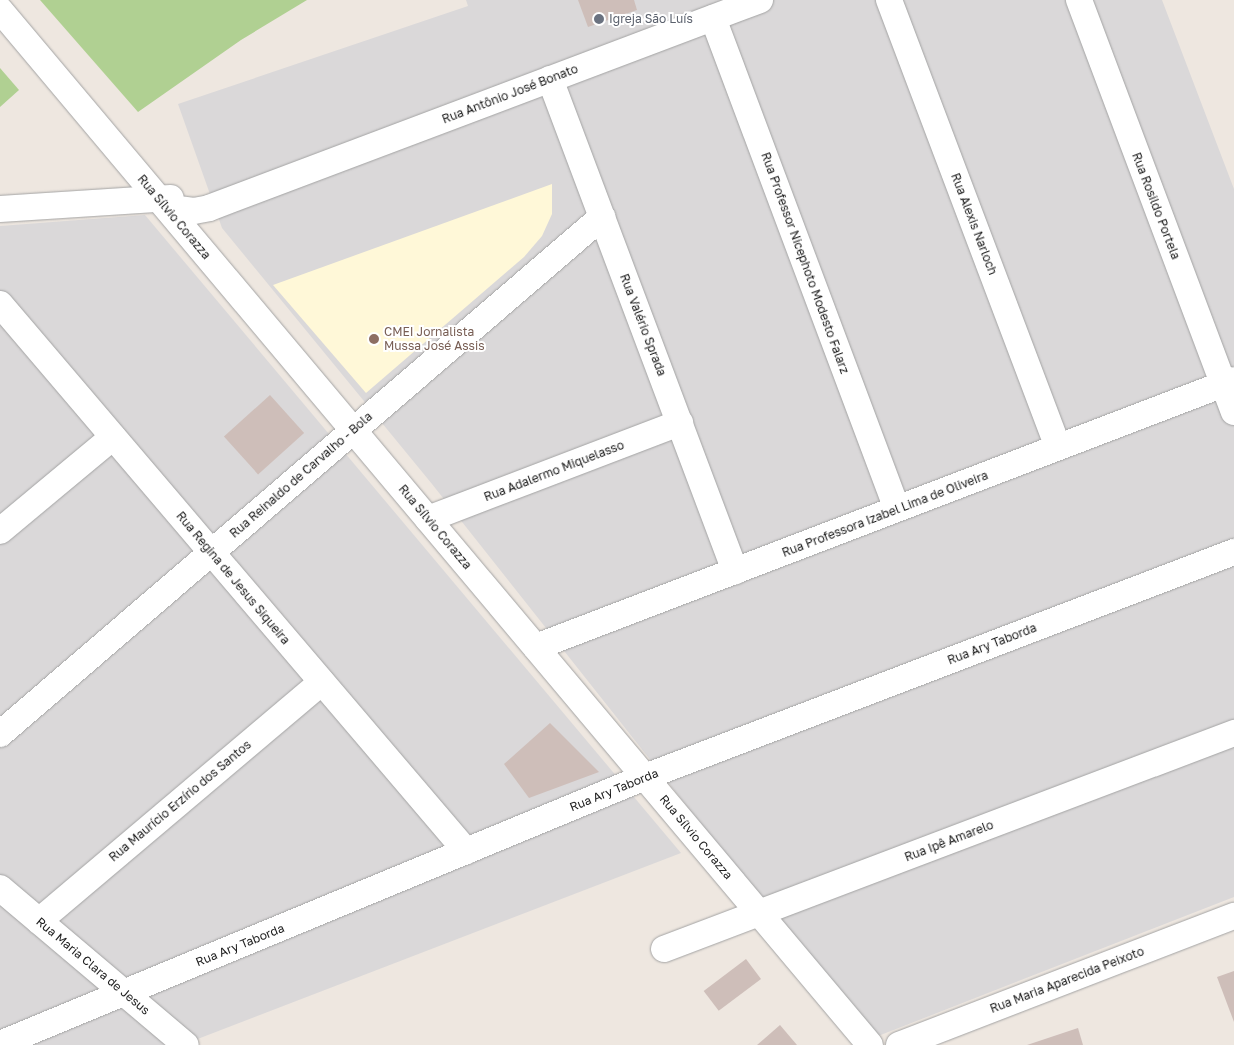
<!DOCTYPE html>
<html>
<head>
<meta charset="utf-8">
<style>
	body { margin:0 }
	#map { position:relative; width:1234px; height:1045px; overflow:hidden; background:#eee7e0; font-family:"Golos Text",sans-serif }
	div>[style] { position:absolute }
	.residential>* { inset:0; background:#dad8d9 }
	.education>* { inset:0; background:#fff8d8 }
	.forest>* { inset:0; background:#b0d092 }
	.building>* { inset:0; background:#cebeb9; transform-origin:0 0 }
	.roads { filter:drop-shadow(0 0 1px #a3a3a3) drop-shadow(0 0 1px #a3a3a3) }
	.minor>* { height:26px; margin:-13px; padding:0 13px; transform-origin:13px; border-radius:13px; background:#fff }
	.dots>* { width:14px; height:14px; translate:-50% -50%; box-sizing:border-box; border:2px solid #fff; border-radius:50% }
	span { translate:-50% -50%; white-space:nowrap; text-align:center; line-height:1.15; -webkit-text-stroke:4px #fff; paint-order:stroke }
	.worship-label { font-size:12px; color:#5b616d }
	.left { translate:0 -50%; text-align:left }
	.street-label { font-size:12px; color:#1c1c1c }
	.education-label { font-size:12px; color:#785e54 }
</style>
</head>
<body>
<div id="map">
	<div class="residential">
		<div style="clip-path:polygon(466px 0,1162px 0,1234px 189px,1234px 897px,878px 1036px,720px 848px,432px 484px,222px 228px,178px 104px,468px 6px)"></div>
		<div style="clip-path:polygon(145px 215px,681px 853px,182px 1045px,0 1045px,0 226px)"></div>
	</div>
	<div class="education">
		<div style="clip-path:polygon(552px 184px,552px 214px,542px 236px,524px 257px,366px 393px,273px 285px)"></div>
	</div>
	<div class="forest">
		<div style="clip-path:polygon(40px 0,307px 0,241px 40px,138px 112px)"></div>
		<div style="clip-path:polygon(0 68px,19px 90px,0 107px)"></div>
	</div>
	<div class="building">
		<div style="clip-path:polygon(578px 0,634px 0,637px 10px,588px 27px)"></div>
		<div style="left:270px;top:395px;width:51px;height:62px;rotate:48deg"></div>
		<div style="clip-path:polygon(550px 723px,599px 772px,529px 798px,504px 764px)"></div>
		<div style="left:746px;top:959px;width:25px;height:53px;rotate:53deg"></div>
		<div style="clip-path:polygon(1234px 971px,1234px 1022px,1217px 977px)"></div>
		<div style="clip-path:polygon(780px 1025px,797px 1045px,757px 1045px)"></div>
		<div style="clip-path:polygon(1078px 1028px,1083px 1045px,1027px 1045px)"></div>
	</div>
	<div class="roads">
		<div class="minor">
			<div style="left:889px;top:0;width:478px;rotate:69.3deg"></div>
			<div style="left:1079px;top:0;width:440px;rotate:69.4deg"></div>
			<div style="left:0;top:10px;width:1352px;rotate:49.95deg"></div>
			<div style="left:713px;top:18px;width:524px;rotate:69.46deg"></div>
			<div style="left:550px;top:79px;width:526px;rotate:69.39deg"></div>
			<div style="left:160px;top:200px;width:20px;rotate:27deg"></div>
			<div style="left:178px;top:209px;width:16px;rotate:7deg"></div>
			<div style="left:194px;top:211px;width:15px;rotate:-11deg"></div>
			<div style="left:209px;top:208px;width:589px;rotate:-20.68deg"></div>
			<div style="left:0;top:209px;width:171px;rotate:-3.7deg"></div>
			<div style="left:0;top:304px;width:719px;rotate:49.57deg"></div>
			<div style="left:428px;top:519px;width:270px;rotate:-20.9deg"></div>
			<div style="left:0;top:531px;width:147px;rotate:-39.8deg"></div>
			<div style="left:536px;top:647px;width:747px;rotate:-20.93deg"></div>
			<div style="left:0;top:734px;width:794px;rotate:-40.66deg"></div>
			<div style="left:0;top:888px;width:243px;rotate:40.2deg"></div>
			<div style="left:39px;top:921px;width:370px;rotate:-40.2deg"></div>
			<div style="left:664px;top:949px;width:610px;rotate:-20.75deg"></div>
			<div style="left:0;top:1044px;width:698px;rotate:-22.49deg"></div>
			<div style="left:645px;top:777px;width:631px;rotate:-20.91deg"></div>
			<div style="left:899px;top:1045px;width:359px;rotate:-21.1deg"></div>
		</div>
	</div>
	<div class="dots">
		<div style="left:599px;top:19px;background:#6b7280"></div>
		<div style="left:374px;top:339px;background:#8d6e63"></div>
	</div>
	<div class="worship-label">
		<span class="left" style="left:609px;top:19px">Igreja São Luís</span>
	</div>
	<div class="street-label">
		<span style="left:510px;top:94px;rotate:-21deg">Rua Antônio José Bonato</span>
		<span style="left:1156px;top:206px;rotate:69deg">Rua Rosildo Portela</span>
		<span style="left:174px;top:217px;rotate:50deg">Rua Sílvio Corazza</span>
		<span style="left:974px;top:224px;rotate:69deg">Rua Alexis Narloch</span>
		<span style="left:805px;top:263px;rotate:70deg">Rua Professor Nicephoto Modesto Falarz</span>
		<span style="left:643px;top:325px;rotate:69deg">Rua Valério Sprada</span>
		<span style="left:554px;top:471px;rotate:-21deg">Rua Adalermo Miquelasso</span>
		<span style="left:301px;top:475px;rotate:-41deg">Rua Reinaldo de Carvalho - Bola</span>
		<span style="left:885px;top:514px;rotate:-21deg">Rua Professora Izabel Lima de Oliveira</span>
		<span style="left:435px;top:527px;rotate:50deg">Rua Sílvio Corazza</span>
		<span style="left:233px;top:578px;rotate:50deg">Rua Regina de Jesus Siqueira</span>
		<span style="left:992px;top:644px;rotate:-21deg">Rua Ary Taborda</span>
		<span style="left:614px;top:790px;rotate:-22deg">Rua Ary Taborda</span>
		<span style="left:180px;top:801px;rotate:-40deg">Rua Maurício Erzírio dos Santos</span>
		<span style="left:696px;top:837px;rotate:50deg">Rua Sílvio Corazza</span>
		<span style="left:949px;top:841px;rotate:-21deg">Rua Ipê Amarelo</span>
		<span style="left:240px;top:945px;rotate:-22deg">Rua Ary Taborda</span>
		<span style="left:93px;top:966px;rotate:40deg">Rua Maria Clara de Jesus</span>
		<span style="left:1067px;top:980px;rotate:-21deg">Rua Maria Aparecida Peixoto</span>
	</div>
	<div class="education-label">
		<span class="left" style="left:384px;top:339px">CMEI Jornalista<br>Mussa José Assis</span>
	</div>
</div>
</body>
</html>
